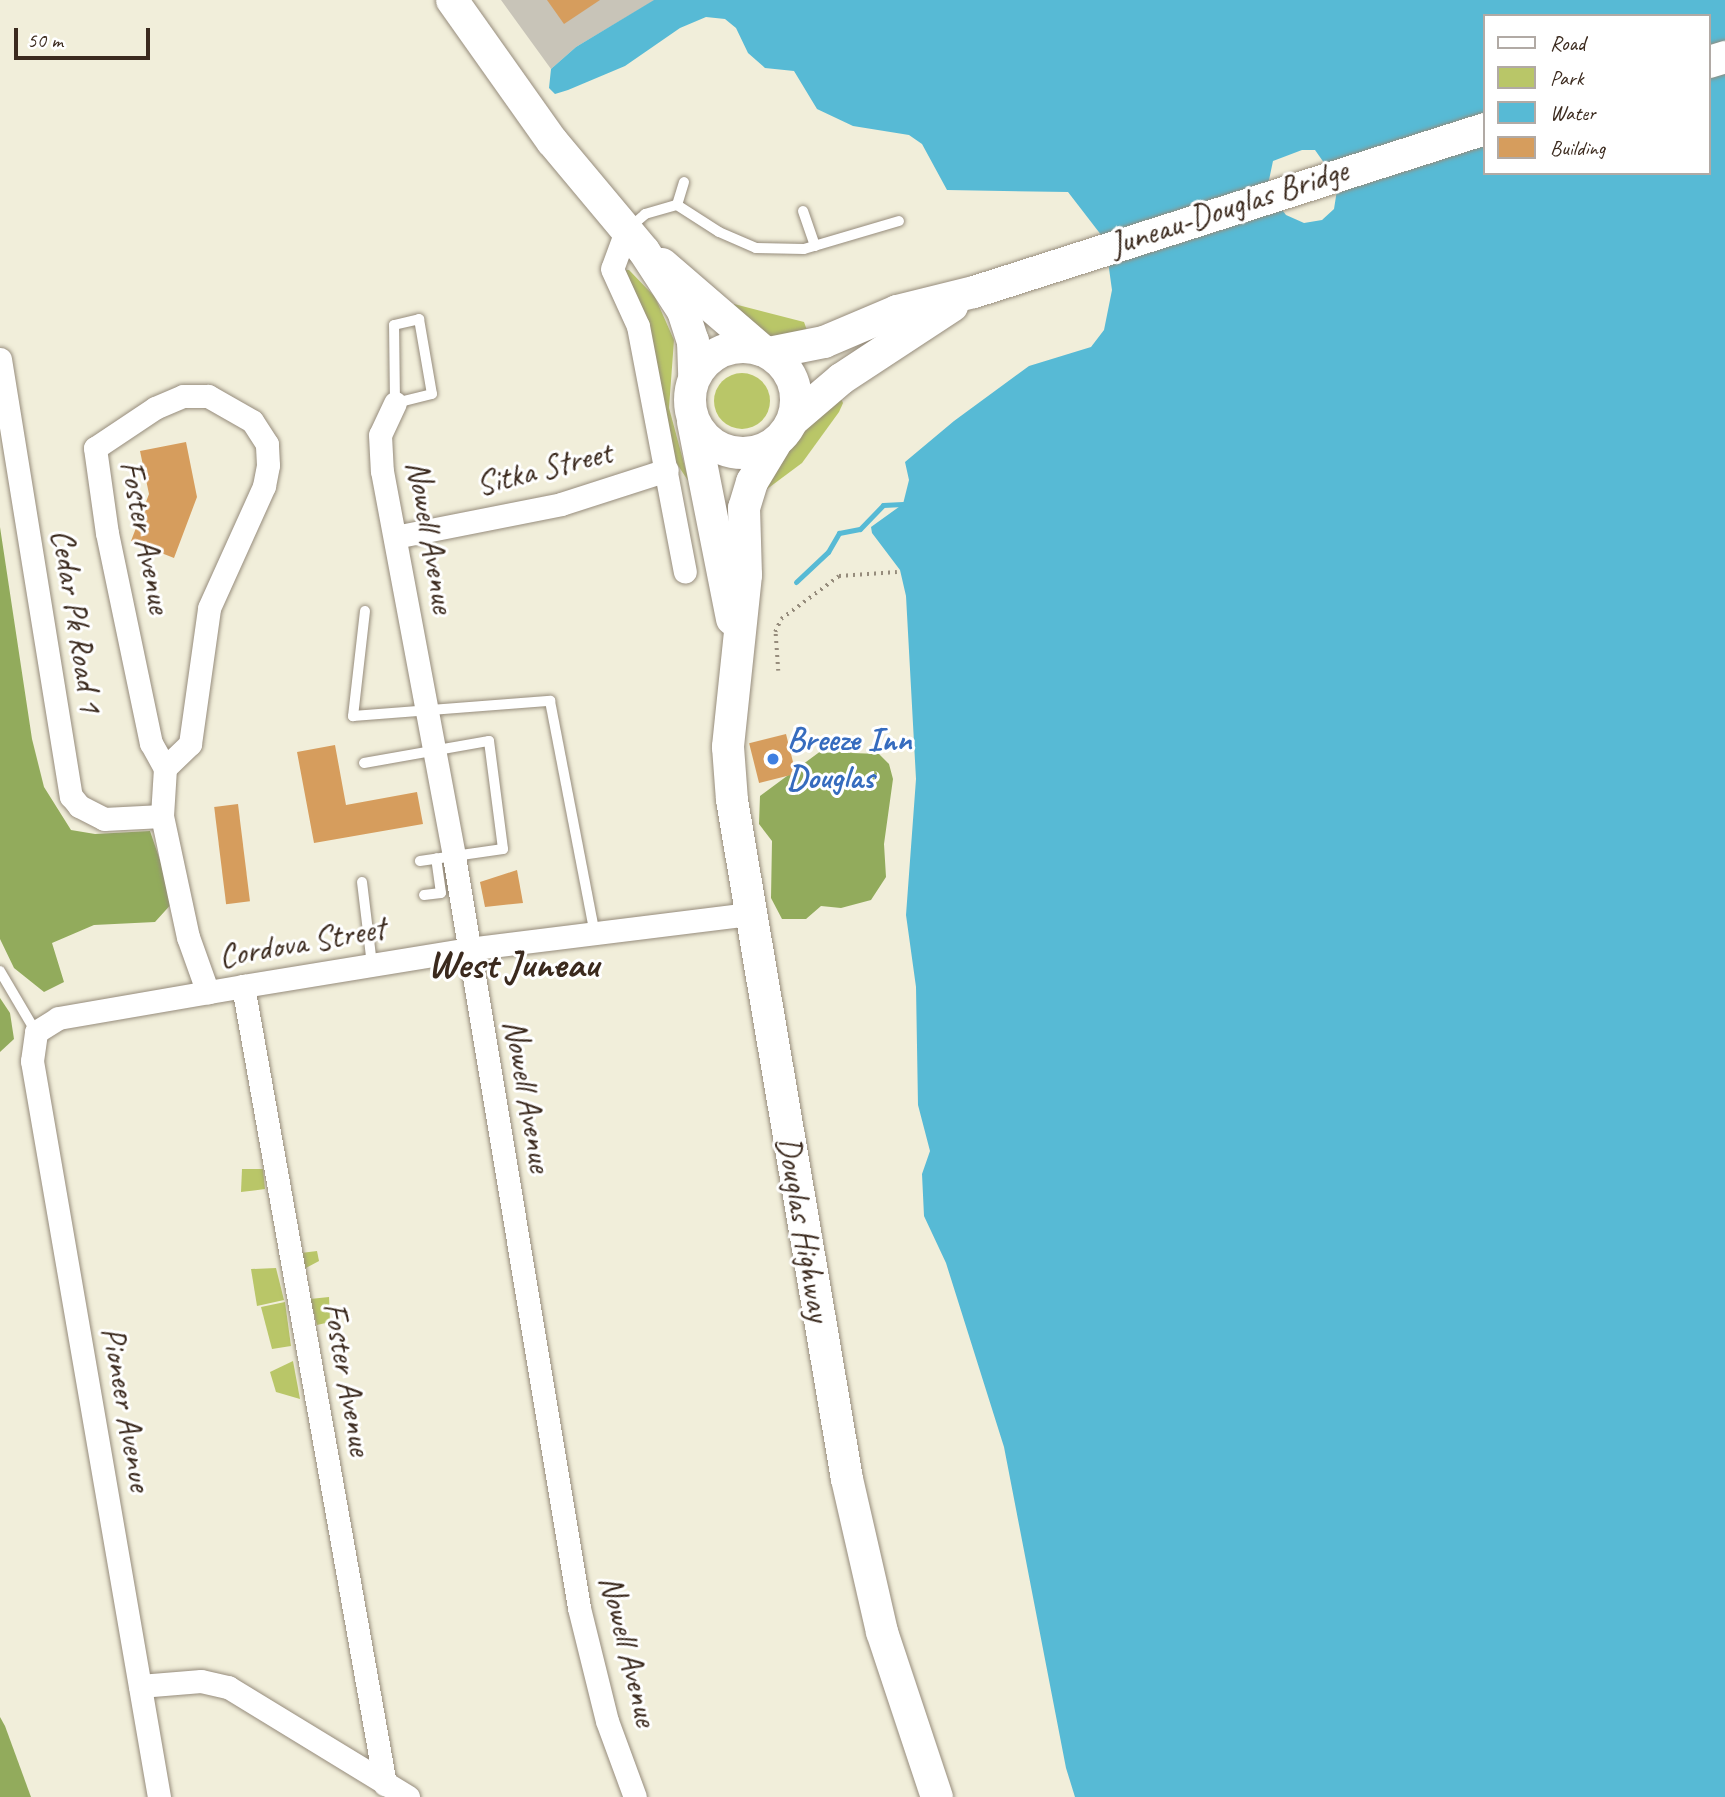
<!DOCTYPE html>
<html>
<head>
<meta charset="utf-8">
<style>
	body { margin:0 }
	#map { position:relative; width:1725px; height:1797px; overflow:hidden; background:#f1eeda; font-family:Caveat,sans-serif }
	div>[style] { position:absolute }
	.industrial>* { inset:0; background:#c8c4b8 }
	.green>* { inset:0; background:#b9c668 }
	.round { border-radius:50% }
	.forest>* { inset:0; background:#92ab5c }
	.water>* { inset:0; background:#57bad5 }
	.stream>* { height:5px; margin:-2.5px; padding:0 2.5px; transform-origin:2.5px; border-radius:2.5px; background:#57bad5 }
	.building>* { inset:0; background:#d69d5d; transform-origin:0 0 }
	.path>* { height:3.5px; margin-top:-1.75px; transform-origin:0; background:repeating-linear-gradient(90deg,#968c7c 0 2px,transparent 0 7px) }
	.roads { filter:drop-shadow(0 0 2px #968c7c) drop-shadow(0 0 2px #968c7c) }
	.lane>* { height:10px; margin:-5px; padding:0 5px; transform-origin:5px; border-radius:5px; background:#fff }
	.street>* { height:23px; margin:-11.5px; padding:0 11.5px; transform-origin:11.5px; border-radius:11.5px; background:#fff }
	.secondary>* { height:32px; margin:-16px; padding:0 16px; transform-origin:16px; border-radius:16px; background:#fff }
	.secondary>.ring { margin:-16px; padding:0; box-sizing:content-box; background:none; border:32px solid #fff; border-radius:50% }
	.dots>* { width:19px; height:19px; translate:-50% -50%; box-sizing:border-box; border:4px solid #fff; border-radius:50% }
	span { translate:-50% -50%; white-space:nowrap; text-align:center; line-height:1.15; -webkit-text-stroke:6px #fff; paint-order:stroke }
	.street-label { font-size:33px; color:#3b2a1e }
	.shop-label { font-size:33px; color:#366cbe; font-weight:700 }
	.left { translate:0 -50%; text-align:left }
	.district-label { font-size:40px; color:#3b2a1e; font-weight:700 }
	.legend { position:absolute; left:1483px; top:14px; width:228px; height:161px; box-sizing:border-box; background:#fff; border:2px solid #b1aaa5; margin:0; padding:9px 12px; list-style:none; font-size:21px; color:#3b2a1e }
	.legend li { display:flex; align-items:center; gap:14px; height:35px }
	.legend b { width:35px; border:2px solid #b1aaa5 }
	.scale { position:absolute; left:14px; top:28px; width:136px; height:32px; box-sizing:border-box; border:4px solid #3b2a1e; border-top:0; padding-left:9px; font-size:21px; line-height:24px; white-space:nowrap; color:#3b2a1e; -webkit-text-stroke:5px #fff; paint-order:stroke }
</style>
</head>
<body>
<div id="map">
	<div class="industrial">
		<div style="clip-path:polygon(501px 0,655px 0,576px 47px,551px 69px)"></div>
	</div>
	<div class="green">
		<div style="clip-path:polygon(621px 270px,629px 270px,655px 297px,674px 340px,669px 408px,689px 482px,673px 458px)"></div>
		<div style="clip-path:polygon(734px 304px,804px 322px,808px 333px,769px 338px,732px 307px)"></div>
		<div class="round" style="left:714px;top:373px;width:56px;height:56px"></div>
		<div style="clip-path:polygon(830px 388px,836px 388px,843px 403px,839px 412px,802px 463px,763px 492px,781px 446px)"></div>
		<div style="clip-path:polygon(242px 1169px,263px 1169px,265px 1189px,241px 1192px)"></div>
		<div style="clip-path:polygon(317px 1251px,319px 1261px,304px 1269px,301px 1253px)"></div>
		<div style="clip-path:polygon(276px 1268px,284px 1300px,257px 1306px,251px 1269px)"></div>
		<div style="clip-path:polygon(329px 1297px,330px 1322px,317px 1325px,310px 1299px)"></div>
		<div style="clip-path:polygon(285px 1302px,291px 1346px,272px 1349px,261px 1307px)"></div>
		<div style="clip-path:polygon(293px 1361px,300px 1399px,276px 1392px,270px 1372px)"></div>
	</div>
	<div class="forest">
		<div style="clip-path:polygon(0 527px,32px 739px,44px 787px,71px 830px,95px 834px,150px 831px,174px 901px,155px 922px,94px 925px,52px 943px,64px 982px,44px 992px,14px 968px,0 939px)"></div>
		<div style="clip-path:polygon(833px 742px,852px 753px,879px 754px,889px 764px,893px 779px,884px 844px,886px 877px,871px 900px,841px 908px,821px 906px,806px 919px,782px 919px,771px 898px,772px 841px,759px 824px,760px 796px)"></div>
		<div style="clip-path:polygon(0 998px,10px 1013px,14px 1039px,0 1052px)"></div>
		<div style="clip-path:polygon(0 1717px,5px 1726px,31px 1797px,0 1797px)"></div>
	</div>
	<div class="water">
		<div style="clip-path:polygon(evenodd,654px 0,1725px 0,1725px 1797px,1075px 1797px,1066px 1768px,1004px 1447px,946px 1263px,924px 1216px,922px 1174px,930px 1151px,918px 1105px,916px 987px,906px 915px,916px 779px,906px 596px,900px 570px,872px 533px,871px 527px,903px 504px,909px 480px,905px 462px,954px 421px,1029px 366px,1091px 347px,1104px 330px,1112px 290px,1105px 240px,1068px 192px,947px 190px,922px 144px,909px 135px,853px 126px,817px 109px,794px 71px,765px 68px,748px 53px,736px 28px,725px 19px,706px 17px,680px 28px,625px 66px,568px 90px,555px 94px,549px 88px,551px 69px,576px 47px,654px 0,1485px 16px,1709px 16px,1709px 173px,1485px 173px,1485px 16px,654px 0,1302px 150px,1315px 150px,1334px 177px,1337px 190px,1334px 209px,1322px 220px,1304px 223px,1286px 215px,1273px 198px,1269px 180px,1273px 161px,1302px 150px)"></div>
	</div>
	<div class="stream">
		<div style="left:796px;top:582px;width:44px;rotate:-43.2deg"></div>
		<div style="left:828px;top:552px;width:22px;rotate:-60deg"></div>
		<div style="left:839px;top:533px;width:21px;rotate:-11deg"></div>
		<div style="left:860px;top:529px;width:33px;rotate:-46deg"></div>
		<div style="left:883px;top:505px;width:20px;rotate:-3deg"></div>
	</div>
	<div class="building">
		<div style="clip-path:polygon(547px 0,600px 0,564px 24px)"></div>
		<div style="clip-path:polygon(186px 442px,197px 497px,174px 558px,131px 541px,149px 494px,140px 451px)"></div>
		<div style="left:786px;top:734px;width:41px;height:38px;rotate:76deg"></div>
		<div style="clip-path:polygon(335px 745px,346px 805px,417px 792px,423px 824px,314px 843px,297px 752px)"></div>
		<div style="left:238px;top:804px;width:98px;height:24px;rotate:83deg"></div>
		<div style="clip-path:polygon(517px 870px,523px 903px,485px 907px,480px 882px)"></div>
	</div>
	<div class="path">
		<div style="left:778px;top:671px;width:39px;rotate:-94deg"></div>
		<div style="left:775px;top:632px;width:14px;rotate:-65deg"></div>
		<div style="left:781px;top:619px;width:72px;rotate:-36.6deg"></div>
		<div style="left:839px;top:576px;width:58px;rotate:-3.9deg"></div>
	</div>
	<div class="roads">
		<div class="lane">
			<div style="left:677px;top:205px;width:24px;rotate:-73deg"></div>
			<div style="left:803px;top:211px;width:37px;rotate:71deg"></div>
			<div style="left:628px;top:229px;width:23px;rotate:-41deg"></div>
			<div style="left:645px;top:214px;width:33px;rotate:-16deg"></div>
			<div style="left:677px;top:205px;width:50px;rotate:32.7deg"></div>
			<div style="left:719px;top:232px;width:40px;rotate:23.4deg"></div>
			<div style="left:756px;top:248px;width:48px;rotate:1.2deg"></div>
			<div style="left:804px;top:249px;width:99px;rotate:-16.4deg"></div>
			<div style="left:419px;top:319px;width:76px;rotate:80.2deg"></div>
			<div style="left:432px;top:394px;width:38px;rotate:166deg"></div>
			<div style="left:395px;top:403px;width:78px;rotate:-90.7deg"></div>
			<div style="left:394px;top:325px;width:26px;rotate:-13deg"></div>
			<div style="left:365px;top:611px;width:106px;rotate:96.5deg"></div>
			<div style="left:353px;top:716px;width:198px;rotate:-4.4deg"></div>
			<div style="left:550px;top:701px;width:237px;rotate:79.1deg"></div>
			<div style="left:364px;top:763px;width:127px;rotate:-10deg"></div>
			<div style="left:489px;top:741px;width:109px;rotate:82.6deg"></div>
			<div style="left:503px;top:849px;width:84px;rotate:171.8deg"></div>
			<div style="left:362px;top:882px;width:84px;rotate:83.1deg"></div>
			<div style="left:424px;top:895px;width:17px;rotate:-7deg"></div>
			<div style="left:441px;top:893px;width:35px;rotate:-98deg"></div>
			<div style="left:0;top:971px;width:71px;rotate:59.5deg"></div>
		</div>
		<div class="street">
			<div style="left:626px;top:231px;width:40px;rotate:110.2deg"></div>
			<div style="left:612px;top:269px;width:63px;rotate:65.5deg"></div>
			<div style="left:638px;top:326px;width:250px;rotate:79.2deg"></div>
			<div style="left:0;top:359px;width:443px;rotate:80.8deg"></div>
			<div style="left:71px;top:796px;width:13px;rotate:51deg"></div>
			<div style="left:79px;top:806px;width:28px;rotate:27deg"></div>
			<div style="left:104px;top:819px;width:58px;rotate:-3deg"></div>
			<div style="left:395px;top:403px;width:35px;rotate:115deg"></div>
			<div style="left:380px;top:435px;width:36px;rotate:87deg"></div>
			<div style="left:382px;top:471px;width:392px;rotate:79.4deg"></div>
			<div style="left:454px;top:856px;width:762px;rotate:80.56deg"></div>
			<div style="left:579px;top:1608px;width:116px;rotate:76.1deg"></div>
			<div style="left:607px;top:1721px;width:81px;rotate:69.8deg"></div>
			<div style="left:395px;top:537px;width:169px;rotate:-11.2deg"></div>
			<div style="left:561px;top:504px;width:111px;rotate:-17.8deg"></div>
			<div style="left:165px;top:768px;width:35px;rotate:-44deg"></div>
			<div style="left:190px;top:744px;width:137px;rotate:-82deg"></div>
			<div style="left:209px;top:608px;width:134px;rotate:-65.7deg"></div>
			<div style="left:264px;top:486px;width:21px;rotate:-79deg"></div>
			<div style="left:268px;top:465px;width:21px;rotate:-93deg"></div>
			<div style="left:267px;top:444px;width:27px;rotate:-123deg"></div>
			<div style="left:252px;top:421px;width:51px;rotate:-150.4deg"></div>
			<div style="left:208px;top:396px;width:25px;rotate:180deg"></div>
			<div style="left:183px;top:396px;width:30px;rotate:157deg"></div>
			<div style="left:155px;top:408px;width:72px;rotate:146.3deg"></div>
			<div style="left:95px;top:448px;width:86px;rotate:82deg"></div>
			<div style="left:107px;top:533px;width:215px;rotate:78.2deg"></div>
			<div style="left:151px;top:743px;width:29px;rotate:61deg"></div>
			<div style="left:165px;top:768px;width:48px;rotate:93.6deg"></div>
			<div style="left:162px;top:816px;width:124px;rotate:77.9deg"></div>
			<div style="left:188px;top:937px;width:59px;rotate:70.3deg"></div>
			<div style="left:243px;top:986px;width:811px;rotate:79.91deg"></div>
			<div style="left:140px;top:1686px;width:61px;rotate:-4.7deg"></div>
			<div style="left:201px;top:1681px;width:28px;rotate:13deg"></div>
			<div style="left:228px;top:1687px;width:211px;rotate:31.4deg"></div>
			<div style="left:159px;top:1797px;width:747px;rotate:-99.79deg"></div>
			<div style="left:32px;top:1061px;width:29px;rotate:-82deg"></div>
			<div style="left:36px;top:1032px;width:26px;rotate:-32deg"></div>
			<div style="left:58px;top:1018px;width:188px;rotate:-9.8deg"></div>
			<div style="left:243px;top:986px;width:228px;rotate:-9.3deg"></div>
			<div style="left:468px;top:949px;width:284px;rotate:-7.1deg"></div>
		</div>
		<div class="secondary">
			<div style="left:452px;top:0;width:173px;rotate:54.7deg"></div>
			<div style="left:552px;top:141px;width:143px;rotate:50.1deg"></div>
			<div style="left:644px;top:251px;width:72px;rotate:57deg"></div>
			<div style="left:683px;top:311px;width:32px;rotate:72deg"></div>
			<div style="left:693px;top:341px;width:36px;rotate:88deg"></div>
			<div style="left:1709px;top:62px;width:17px;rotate:-17deg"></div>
			<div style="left:662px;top:264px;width:132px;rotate:40.7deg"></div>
			<div class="ring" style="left:690px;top:347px;width:74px;height:74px"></div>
			<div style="left:769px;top:353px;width:56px;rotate:-11.3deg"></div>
			<div style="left:824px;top:342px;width:79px;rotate:-23deg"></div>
			<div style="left:897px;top:311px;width:79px;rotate:-13.9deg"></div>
			<div style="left:974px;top:292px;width:536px;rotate:-17.69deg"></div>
			<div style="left:793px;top:420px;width:63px;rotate:-40.5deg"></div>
			<div style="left:841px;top:379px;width:133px;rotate:-33.3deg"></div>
			<div style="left:693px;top:422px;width:201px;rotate:78.8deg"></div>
			<div style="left:775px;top:444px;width:44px;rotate:121.2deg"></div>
			<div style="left:752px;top:482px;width:27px;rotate:107deg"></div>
			<div style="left:744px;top:508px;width:67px;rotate:88.3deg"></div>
			<div style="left:746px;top:575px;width:173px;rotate:96deg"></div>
			<div style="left:728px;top:747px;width:53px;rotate:85.7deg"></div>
			<div style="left:732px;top:800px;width:689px;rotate:80.39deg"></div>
			<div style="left:847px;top:1479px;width:157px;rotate:77.1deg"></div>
			<div style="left:882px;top:1632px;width:174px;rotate:71.6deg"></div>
		</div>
	</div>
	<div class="dots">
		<div style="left:773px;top:759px;background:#3f7fe0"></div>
	</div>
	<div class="street-label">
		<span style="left:1229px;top:208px;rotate:-18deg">Juneau-Douglas Bridge</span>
		<span style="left:544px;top:469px;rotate:-14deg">Sitka Street</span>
		<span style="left:145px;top:537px;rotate:79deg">Foster Avenue</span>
		<span style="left:430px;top:537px;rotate:80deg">Nowell Avenue</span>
		<span style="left:76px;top:621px;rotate:81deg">Cedar Pk Road 1</span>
		<span style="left:302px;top:943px;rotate:-10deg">Cordova Street</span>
		<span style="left:527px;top:1096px;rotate:80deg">Nowell Avenue</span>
		<span style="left:803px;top:1229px;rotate:80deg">Douglas Highway</span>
		<span style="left:347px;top:1379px;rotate:80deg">Foster Avenue</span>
		<span style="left:126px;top:1409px;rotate:80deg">Pioneer Avenue</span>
		<span style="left:628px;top:1651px;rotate:76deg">Nowell Avenue</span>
	</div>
	<div class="shop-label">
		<span class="left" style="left:787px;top:759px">Breeze Inn<br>Douglas</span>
	</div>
	<div class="district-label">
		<span style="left:513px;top:964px">West Juneau</span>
	</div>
	<ul class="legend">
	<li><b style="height:9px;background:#fff"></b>Road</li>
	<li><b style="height:19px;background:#b9c668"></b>Park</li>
	<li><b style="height:19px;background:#57bad5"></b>Water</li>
	<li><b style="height:19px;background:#d69d5d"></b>Building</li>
	</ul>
	<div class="scale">50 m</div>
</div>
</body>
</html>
